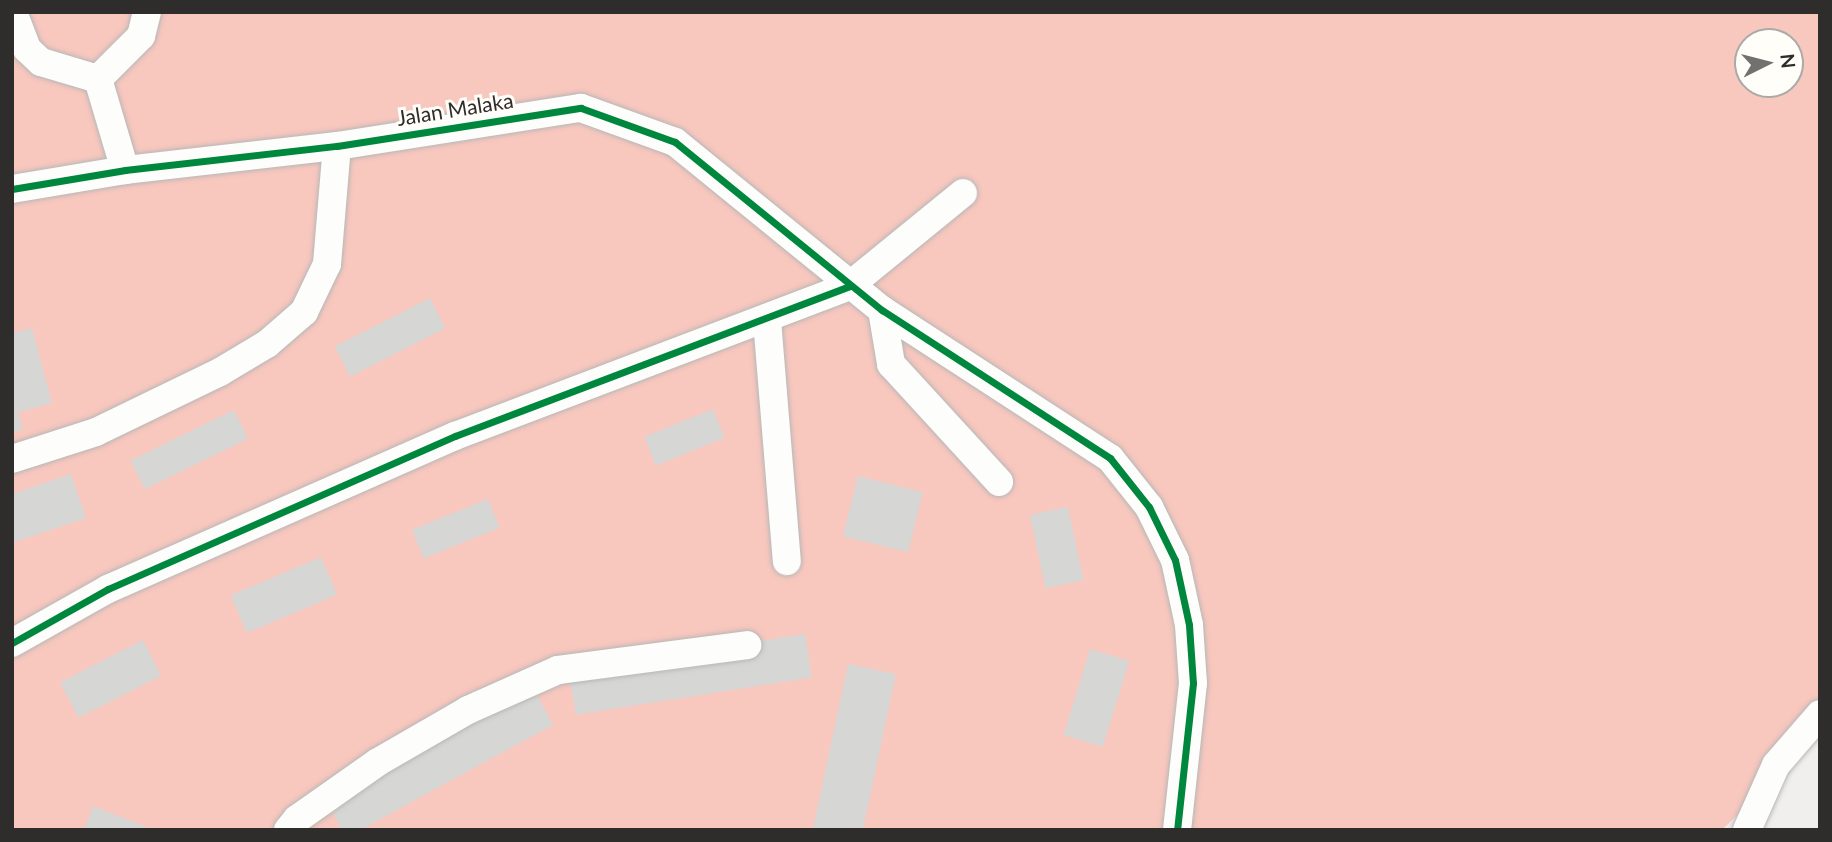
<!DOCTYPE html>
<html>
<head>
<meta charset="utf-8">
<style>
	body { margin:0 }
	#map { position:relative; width:1832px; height:842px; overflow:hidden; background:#f1efed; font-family:Lato,sans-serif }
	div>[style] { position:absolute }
	.green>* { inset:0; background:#f8c7be }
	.building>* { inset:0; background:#d6d6d4; transform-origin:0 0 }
	.roads { filter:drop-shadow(0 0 2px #b8b7b6) drop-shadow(0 0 2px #b8b7b6) }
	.minor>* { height:28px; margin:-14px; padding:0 14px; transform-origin:14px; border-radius:14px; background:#fdfdfc }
	.cycleway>* { height:7px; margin:-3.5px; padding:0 3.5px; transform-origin:3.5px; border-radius:3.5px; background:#00873e }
	span { translate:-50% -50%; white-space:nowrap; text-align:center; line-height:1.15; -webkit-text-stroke:6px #fffef9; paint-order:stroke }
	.street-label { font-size:21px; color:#2e2d2c }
	.frame { position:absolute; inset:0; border:14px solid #2e2d2c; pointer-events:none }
	.north { position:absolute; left:1734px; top:28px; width:70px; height:70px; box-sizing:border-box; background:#fffef9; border:2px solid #abaaa7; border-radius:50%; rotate:84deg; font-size:19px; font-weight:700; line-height:28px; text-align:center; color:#2e2d2c }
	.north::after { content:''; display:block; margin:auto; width:24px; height:32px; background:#727170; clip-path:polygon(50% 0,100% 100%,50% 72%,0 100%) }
</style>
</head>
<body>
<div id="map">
	<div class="green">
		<div style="clip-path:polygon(evenodd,12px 12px,1820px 12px,1820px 734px,1722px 830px,12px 830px,12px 12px,1748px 42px,1790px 42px,1790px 84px,1748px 84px,1748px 42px)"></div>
	</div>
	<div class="building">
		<div style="left:430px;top:298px;width:34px;height:107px;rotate:63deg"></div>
		<div style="clip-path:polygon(32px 328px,52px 403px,18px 412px,23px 430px,12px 432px,12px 333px)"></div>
		<div style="left:713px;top:409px;width:31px;height:74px;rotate:68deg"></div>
		<div style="left:234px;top:410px;width:32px;height:115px;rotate:64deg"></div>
		<div style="clip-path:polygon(71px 474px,86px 518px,12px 543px,12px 494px)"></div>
		<div style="left:858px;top:476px;width:67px;height:62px;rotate:14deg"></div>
		<div style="left:488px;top:499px;width:31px;height:82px;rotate:68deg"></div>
		<div style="left:1068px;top:507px;width:75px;height:39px;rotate:78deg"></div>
		<div style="left:321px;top:557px;width:41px;height:98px;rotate:67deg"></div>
		<div style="left:805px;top:634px;width:44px;height:239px;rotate:81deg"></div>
		<div style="left:143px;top:640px;width:40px;height:93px;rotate:63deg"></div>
		<div style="left:1090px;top:649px;width:41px;height:90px;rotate:17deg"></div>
		<div style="left:848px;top:664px;width:49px;height:170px;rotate:12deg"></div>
		<div style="clip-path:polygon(532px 685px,553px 725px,360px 830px,342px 830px,325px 797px)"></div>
		<div style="clip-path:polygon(93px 806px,154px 830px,84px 830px)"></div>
	</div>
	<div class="roads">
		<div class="minor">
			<div style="left:13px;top:12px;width:40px;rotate:69deg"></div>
			<div style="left:27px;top:49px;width:19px;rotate:43deg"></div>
			<div style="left:41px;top:62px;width:59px;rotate:16.6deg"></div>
			<div style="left:98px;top:79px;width:61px;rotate:-45deg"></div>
			<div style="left:141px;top:36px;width:25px;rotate:-76deg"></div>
			<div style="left:98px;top:79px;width:95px;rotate:73.5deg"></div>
			<div style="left:12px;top:189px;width:115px;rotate:-9.5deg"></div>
			<div style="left:125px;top:170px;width:213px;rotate:-6.5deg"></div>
			<div style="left:337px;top:146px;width:247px;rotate:-8.9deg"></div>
			<div style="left:581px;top:108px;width:100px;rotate:19.9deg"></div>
			<div style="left:675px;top:142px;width:267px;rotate:39.1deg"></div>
			<div style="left:882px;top:310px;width:272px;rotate:33deg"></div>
			<div style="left:1110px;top:458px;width:63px;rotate:51.5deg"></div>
			<div style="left:1149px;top:507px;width:59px;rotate:63.9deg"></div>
			<div style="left:1175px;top:560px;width:66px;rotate:77.8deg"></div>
			<div style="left:1189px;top:625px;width:58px;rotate:86.1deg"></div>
			<div style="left:1193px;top:683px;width:148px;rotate:96.2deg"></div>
			<div style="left:882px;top:310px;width:55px;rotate:80.5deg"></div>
			<div style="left:891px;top:364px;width:160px;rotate:47.5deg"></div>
			<div style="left:767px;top:320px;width:242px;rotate:85.3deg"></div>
			<div style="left:12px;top:459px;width:88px;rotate:-17.8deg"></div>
			<div style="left:96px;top:432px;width:138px;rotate:-25.8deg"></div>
			<div style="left:220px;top:372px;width:55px;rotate:-30.8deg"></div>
			<div style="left:267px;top:344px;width:49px;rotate:-40.9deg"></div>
			<div style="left:304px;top:312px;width:53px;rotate:-64.4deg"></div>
			<div style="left:327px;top:264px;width:118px;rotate:-85.2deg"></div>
			<div style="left:12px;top:643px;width:110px;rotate:-29.4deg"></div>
			<div style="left:108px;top:589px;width:379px;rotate:-23.8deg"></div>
			<div style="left:455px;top:436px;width:422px;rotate:-20.8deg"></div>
			<div style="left:849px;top:286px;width:147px;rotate:-39.2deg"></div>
			<div style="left:288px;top:830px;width:14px;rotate:-51deg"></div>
			<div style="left:297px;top:819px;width:99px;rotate:-35.1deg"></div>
			<div style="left:378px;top:762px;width:104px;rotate:-30deg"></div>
			<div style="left:468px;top:710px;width:98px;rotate:-24deg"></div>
			<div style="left:558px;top:670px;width:191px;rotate:-7.5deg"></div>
			<div style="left:1747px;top:830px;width:71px;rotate:-66deg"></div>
			<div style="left:1776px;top:765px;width:67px;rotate:-49.2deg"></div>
		</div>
	</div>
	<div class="cycleway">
		<div style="left:12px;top:189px;width:115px;rotate:-9.5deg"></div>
		<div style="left:125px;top:170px;width:213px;rotate:-6.5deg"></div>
		<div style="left:337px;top:146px;width:247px;rotate:-8.9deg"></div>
		<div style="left:581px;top:108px;width:100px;rotate:19.9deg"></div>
		<div style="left:675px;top:142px;width:267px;rotate:39.1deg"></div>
		<div style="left:882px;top:310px;width:272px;rotate:33deg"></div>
		<div style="left:1110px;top:458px;width:63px;rotate:51.5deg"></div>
		<div style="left:1149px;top:507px;width:59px;rotate:63.9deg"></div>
		<div style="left:1175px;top:560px;width:66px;rotate:77.8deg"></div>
		<div style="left:1189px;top:625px;width:58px;rotate:86.1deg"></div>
		<div style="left:1193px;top:683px;width:148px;rotate:96.2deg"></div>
		<div style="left:12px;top:643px;width:110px;rotate:-29.4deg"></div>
		<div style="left:108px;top:589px;width:379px;rotate:-23.8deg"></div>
		<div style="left:455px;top:436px;width:422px;rotate:-20.8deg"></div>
	</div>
	<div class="street-label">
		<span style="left:455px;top:109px;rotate:-9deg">Jalan Malaka</span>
	</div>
	<div class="frame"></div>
	<div class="north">N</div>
</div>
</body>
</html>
